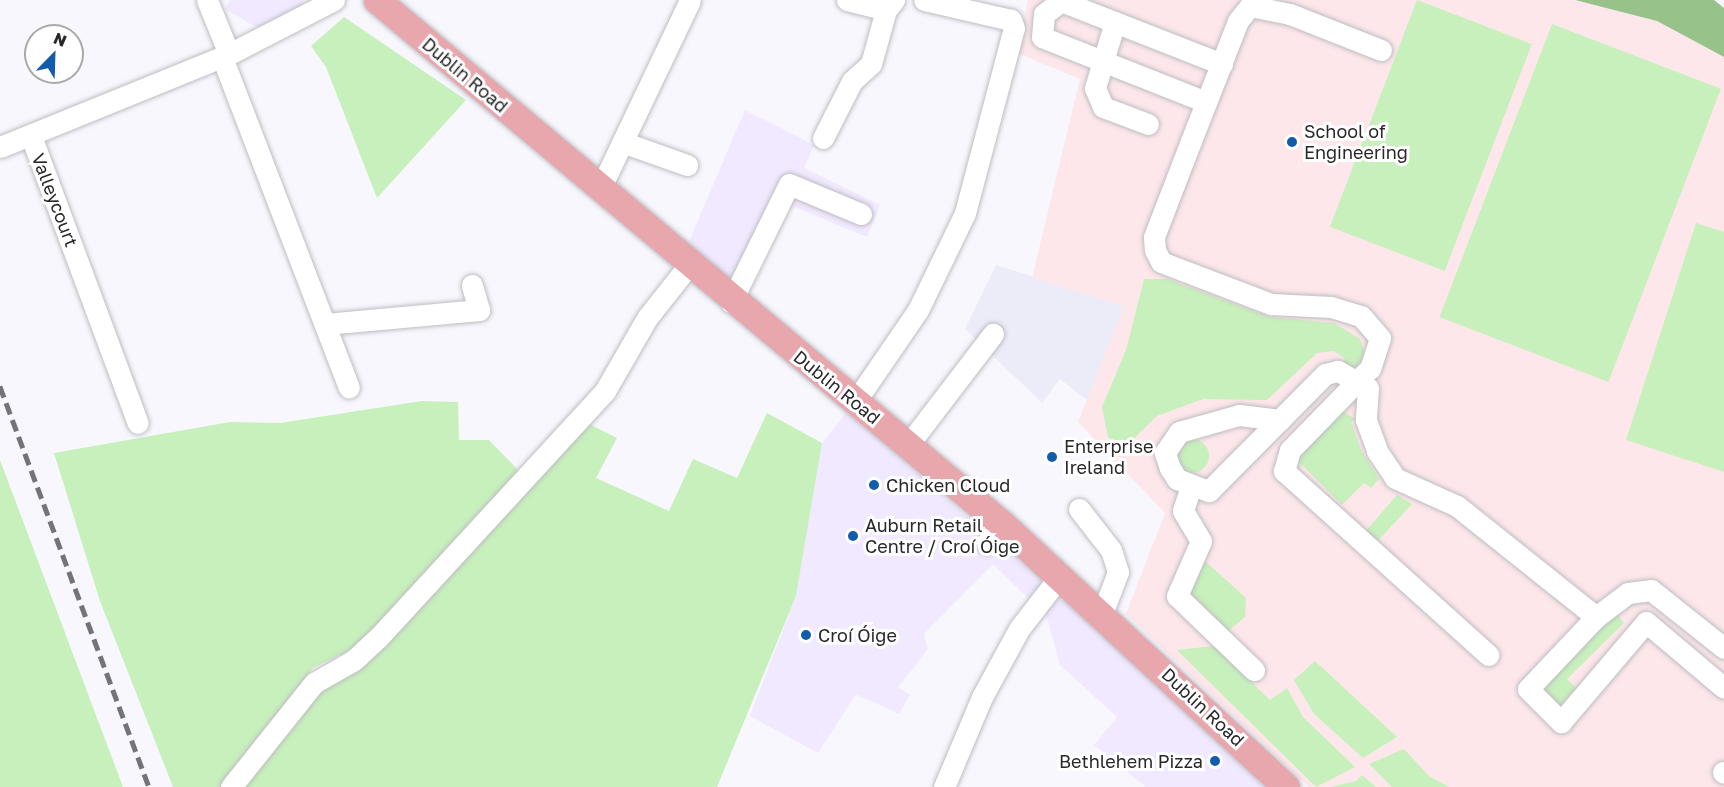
<!DOCTYPE html>
<html>
<head>
<meta charset="utf-8">
<style>
	body { margin:0 }
	#map { position:relative; width:1724px; height:787px; overflow:hidden; background:#f7f7fd; font-family:"Golos Text",sans-serif }
	div>[style] { position:absolute }
	.commercial>* { inset:0; background:#f1e9ff }
	.built>* { inset:0; background:#ececf9 }
	.education>* { inset:0; background:#fde7ea }
	.green>* { inset:0; background:#c8f0bc; transform-origin:0 0 }
	.round { border-radius:50% }
	.forest>* { inset:0; background:#97c38b }
	.roads { filter:drop-shadow(0 0 2px #bdbdc2) drop-shadow(0 0 2px #bdbdc2) }
	.minor>* { height:21px; margin:-10.5px; padding:0 10.5px; transform-origin:10.5px; border-radius:10.5px; background:#fff }
	.major>* { height:27px; margin:-13.5px; padding:0 13.5px; transform-origin:13.5px; border-radius:13.5px; background:#e8a6ad }
	.rail>* { height:4.5px; margin-top:-2.25px; transform-origin:0; background:repeating-linear-gradient(90deg,#747478 0 12px,transparent 0 18px) }
	.dots>* { width:16px; height:16px; translate:-50% -50%; box-sizing:border-box; border:3px solid #fff; border-radius:50% }
	span { translate:-50% -50%; white-space:nowrap; text-align:center; line-height:1.15; -webkit-text-stroke:6px #fff; paint-order:stroke }
	.street-label { font-size:18px; color:#28282a }
	.poi-label { font-size:18px; color:#28282a }
	.left { translate:0 -50%; text-align:left }
	.right { translate:-100% -50%; text-align:right }
	.north { position:absolute; left:24px; top:24px; width:60px; height:60px; box-sizing:border-box; background:#fff; border:2px solid #a9a9aa; border-radius:50%; rotate:23deg; font-size:16px; font-weight:700; line-height:24px; text-align:center; color:#28282a }
	.north::after { content:''; display:block; margin:auto; width:21px; height:27px; background:#125cac; clip-path:polygon(50% 0,100% 100%,50% 72%,0 100%) }
</style>
</head>
<body>
<div id="map">
	<div class="commercial">
		<div style="clip-path:polygon(230px 0,304px 0,299px 8px,258px 28px,225px 9px)"></div>
		<div style="clip-path:polygon(745px 110px,814px 145px,804px 168px,880px 205px,867px 237px,787px 204px,743px 292px,687px 246px)"></div>
		<div style="clip-path:polygon(847px 412px,1043px 582px,1029px 599px,993px 564px,924px 634px,928px 649px,898px 687px,910px 695px,899px 714px,856px 694px,818px 753px,750px 716px,796px 596px,822px 443px)"></div>
		<div style="clip-path:polygon(1056px 600px,1068px 601px,1264px 787px,1146px 787px,1094px 745px,1117px 717px,1060px 665px,1045px 611px)"></div>
	</div>
	<div class="built">
		<div style="clip-path:polygon(996px 265px,1125px 306px,1087px 400px,1060px 379px,1042px 403px,965px 329px)"></div>
	</div>
	<div class="education">
		<div style="clip-path:polygon(1028px 0,1575px 0,1657px 21px,1724px 57px,1724px 787px,1309px 787px,1126px 614px,1165px 513px,1078px 422px,1124px 306px,1032px 278px,1080px 79px,1017px 53px)"></div>
	</div>
	<div class="green">
		<div style="left:1417px;top:0;width:123px;height:243px;rotate:21deg"></div>
		<div style="clip-path:polygon(344px 17px,466px 100px,377px 198px,326px 67px,311px 46px)"></div>
		<div style="left:1552px;top:24px;width:181px;height:314px;rotate:21deg"></div>
		<div style="clip-path:polygon(1696px 223px,1724px 232px,1724px 472px,1626px 440px)"></div>
		<div style="clip-path:polygon(1144px 279px,1167px 279px,1269px 317px,1334px 323px,1360px 339px,1366px 356px,1356px 368px,1340px 367px,1345px 358px,1333px 351px,1317px 353px,1267px 400px,1203px 399px,1157px 416px,1123px 449px,1108px 437px,1102px 407px,1126px 350px)"></div>
		<div style="clip-path:polygon(422px 401px,458px 402px,459px 440px,489px 440px,521px 473px,354px 648px,313px 668px,222px 787px,173px 787px,100px 601px,54px 453px,230px 422px,280px 423px)"></div>
		<div style="clip-path:polygon(1341px 410px,1355px 419px,1351px 422px,1361px 450px,1379px 479px,1371px 488px,1364px 483px,1342px 505px,1297px 460px)"></div>
		<div style="clip-path:polygon(767px 413px,822px 443px,796px 596px,717px 787px,241px 787px,298px 707px,585px 422px,617px 438px,596px 478px,669px 511px,693px 459px,737px 478px)"></div>
		<div class="round" style="left:1175px;top:439px;width:34px;height:34px"></div>
		<div style="clip-path:polygon(0 460px,123px 787px,0 787px)"></div>
		<div style="clip-path:polygon(1397px 495px,1412px 504px,1375px 544px,1364px 533px)"></div>
		<div style="clip-path:polygon(1205px 561px,1246px 598px,1245px 617px,1228px 631px,1188px 595px)"></div>
		<div style="clip-path:polygon(1614px 610px,1624px 623px,1567px 679px,1576px 688px,1560px 706px,1543px 690px,1547px 679px)"></div>
		<div style="clip-path:polygon(1214px 646px,1270px 700px,1287px 688px,1303px 717px,1355px 767px,1316px 787px,1177px 650px)"></div>
		<div style="clip-path:polygon(1315px 661px,1397px 737px,1363px 758px,1314px 714px,1294px 680px)"></div>
		<div style="clip-path:polygon(1404px 749px,1429px 776px,1449px 787px,1392px 787px,1369px 764px)"></div>
		<div style="clip-path:polygon(1362px 775px,1376px 787px,1331px 787px,1356px 781px)"></div>
	</div>
	<div class="forest">
		<div style="clip-path:polygon(1575px 0,1714px 0,1724px 8px,1724px 57px,1657px 21px)"></div>
	</div>
	<div class="roads">
		<div class="minor">
			<div style="left:207px;top:0;width:58px;rotate:67.8deg"></div>
			<div style="left:847px;top:0;width:40px;rotate:14.4deg"></div>
			<div style="left:1115px;top:22px;width:69px;rotate:106.9deg"></div>
			<div style="left:1095px;top:88px;width:21px;rotate:67deg"></div>
			<div style="left:1103px;top:107px;width:48px;rotate:20.7deg"></div>
			<div style="left:1381px;top:50px;width:98px;rotate:-158.4deg"></div>
			<div style="left:1290px;top:14px;width:41px;rotate:-168.7deg"></div>
			<div style="left:1250px;top:6px;width:19px;rotate:129deg"></div>
			<div style="left:1238px;top:21px;width:129px;rotate:111.4deg"></div>
			<div style="left:1191px;top:141px;width:103px;rotate:111.1deg"></div>
			<div style="left:1154px;top:237px;width:13px;rotate:86deg"></div>
			<div style="left:1155px;top:250px;width:13px;rotate:63deg"></div>
			<div style="left:1161px;top:262px;width:118px;rotate:20.9deg"></div>
			<div style="left:1271px;top:304px;width:60px;rotate:2.9deg"></div>
			<div style="left:1331px;top:307px;width:31px;rotate:17deg"></div>
			<div style="left:1361px;top:316px;width:29px;rotate:49deg"></div>
			<div style="left:1380px;top:338px;width:32px;rotate:108deg"></div>
			<div style="left:1370px;top:368px;width:115px;rotate:134.3deg"></div>
			<div style="left:1290px;top:450px;width:22px;rotate:106deg"></div>
			<div style="left:1284px;top:471px;width:275px;rotate:42deg"></div>
			<div style="left:222px;top:57px;width:354px;rotate:69deg"></div>
			<div style="left:1206px;top:102px;width:176px;rotate:-158.4deg"></div>
			<div style="left:1042px;top:37px;width:23px;rotate:-85deg"></div>
			<div style="left:1044px;top:14px;width:21px;rotate:-37deg"></div>
			<div style="left:1061px;top:1px;width:173px;rotate:21.4deg"></div>
			<div style="left:31px;top:136px;width:306px;rotate:69.6deg"></div>
			<div style="left:823px;top:138px;width:64px;rotate:-63deg"></div>
			<div style="left:852px;top:81px;width:25px;rotate:-42deg"></div>
			<div style="left:871px;top:64px;width:56px;rotate:-74.5deg"></div>
			<div style="left:886px;top:10px;width:13px;rotate:-51deg"></div>
			<div style="left:625px;top:143px;width:66px;rotate:19.5deg"></div>
			<div style="left:0;top:147px;width:247px;rotate:-22.1deg"></div>
			<div style="left:229px;top:54px;width:118px;rotate:-27.2deg"></div>
			<div style="left:600px;top:189px;width:209px;rotate:-64.5deg"></div>
			<div style="left:731px;top:302px;width:131px;rotate:-63.8deg"></div>
			<div style="left:789px;top:184px;width:78px;rotate:22.6deg"></div>
			<div style="left:325px;top:324px;width:155px;rotate:-5.2deg"></div>
			<div style="left:479px;top:310px;width:26px;rotate:-106deg"></div>
			<div style="left:855px;top:402px;width:112px;rotate:-55.6deg"></div>
			<div style="left:918px;top:310px;width:108px;rotate:-64.1deg"></div>
			<div style="left:965px;top:213px;width:191px;rotate:-75.2deg"></div>
			<div style="left:1014px;top:28px;width:9px;rotate:-111deg"></div>
			<div style="left:1011px;top:20px;width:89px;rotate:-167.1deg"></div>
			<div style="left:1280px;top:420px;width:41px;rotate:-173deg"></div>
			<div style="left:1239px;top:415px;width:62px;rotate:164.2deg"></div>
			<div style="left:1179px;top:432px;width:25px;rotate:124deg"></div>
			<div style="left:1165px;top:453px;width:16px;rotate:72deg"></div>
			<div style="left:1170px;top:468px;width:13px;rotate:58deg"></div>
			<div style="left:1177px;top:479px;width:34px;rotate:21deg"></div>
			<div style="left:1209px;top:491px;width:165px;rotate:-45.2deg"></div>
			<div style="left:1325px;top:374px;width:13px;rotate:-13deg"></div>
			<div style="left:1338px;top:371px;width:34px;rotate:30deg"></div>
			<div style="left:1368px;top:388px;width:32px;rotate:94deg"></div>
			<div style="left:1366px;top:420px;width:33px;rotate:70deg"></div>
			<div style="left:1377px;top:451px;width:32px;rotate:56deg"></div>
			<div style="left:1395px;top:478px;width:68px;rotate:24.3deg"></div>
			<div style="left:1457px;top:506px;width:178px;rotate:38.6deg"></div>
			<div style="left:1596px;top:617px;width:40px;rotate:-37deg"></div>
			<div style="left:1628px;top:593px;width:23px;rotate:-7deg"></div>
			<div style="left:1651px;top:590px;width:93px;rotate:38.5deg"></div>
			<div style="left:908px;top:445px;width:140px;rotate:-52.6deg"></div>
			<div style="left:1191px;top:486px;width:26px;rotate:108deg"></div>
			<div style="left:1183px;top:511px;width:35px;rotate:59deg"></div>
			<div style="left:1201px;top:541px;width:60px;rotate:113.6deg"></div>
			<div style="left:1177px;top:596px;width:107px;rotate:43.9deg"></div>
			<div style="left:1079px;top:509px;width:52px;rotate:52deg"></div>
			<div style="left:1111px;top:550px;width:23px;rotate:72deg"></div>
			<div style="left:1118px;top:572px;width:45px;rotate:110.9deg"></div>
			<div style="left:987px;top:543px;width:24px;rotate:-52deg"></div>
			<div style="left:1596px;top:617px;width:99px;rotate:133.4deg"></div>
			<div style="left:1528px;top:689px;width:47px;rotate:45deg"></div>
			<div style="left:1561px;top:722px;width:131px;rotate:-49.6deg"></div>
			<div style="left:1646px;top:622px;width:102px;rotate:40.2deg"></div>
			<div style="left:1723px;top:772px;width:1px;rotate:45deg"></div>
			<div style="left:231px;top:787px;width:133px;rotate:-51.4deg"></div>
			<div style="left:314px;top:683px;width:46px;rotate:-29.9deg"></div>
			<div style="left:354px;top:660px;width:33px;rotate:-43deg"></div>
			<div style="left:378px;top:638px;width:335px;rotate:-47.4deg"></div>
			<div style="left:605px;top:391px;width:84px;rotate:-60.1deg"></div>
			<div style="left:647px;top:318px;width:66px;rotate:-51.7deg"></div>
			<div style="left:944px;top:787px;width:98px;rotate:-67.1deg"></div>
			<div style="left:982px;top:697px;width:77px;rotate:-61.4deg"></div>
			<div style="left:1019px;top:629px;width:67px;rotate:-52.3deg"></div>
		</div>
		<div class="major">
			<div style="left:377px;top:0;width:816px;rotate:39.98deg"></div>
			<div style="left:1002px;top:524px;width:387px;rotate:42.8deg"></div>
		</div>
	</div>
	<div class="rail">
		<div style="left:0;top:386px;width:428px;rotate:69.6deg"></div>
	</div>
	<div class="dots">
		<div style="left:1292px;top:142px;background:#125cac"></div>
		<div style="left:1052px;top:457px;background:#125cac"></div>
		<div style="left:874px;top:485px;background:#125cac"></div>
		<div style="left:853px;top:536px;background:#125cac"></div>
		<div style="left:806px;top:635px;background:#125cac"></div>
		<div style="left:1215px;top:761px;background:#125cac"></div>
	</div>
	<div class="street-label">
		<span style="left:465px;top:75px;rotate:40deg">Dublin Road</span>
		<span style="left:55px;top:200px;rotate:69deg">Valleycourt</span>
		<span style="left:837px;top:387px;rotate:39deg">Dublin Road</span>
		<span style="left:1203px;top:707px;rotate:43deg">Dublin Road</span>
	</div>
	<div class="poi-label">
		<span class="left" style="left:1304px;top:142px">School of<br>Engineering</span>
		<span class="left" style="left:1064px;top:457px">Enterprise<br>Ireland</span>
		<span class="left" style="left:886px;top:485px">Chicken Cloud</span>
		<span class="left" style="left:865px;top:536px">Auburn Retail<br>Centre / Croí Óige</span>
		<span class="left" style="left:818px;top:635px">Croí Óige</span>
		<span class="right" style="left:1203px;top:761px">Bethlehem Pizza</span>
	</div>
	<div class="north">N</div>
</div>
</body>
</html>
